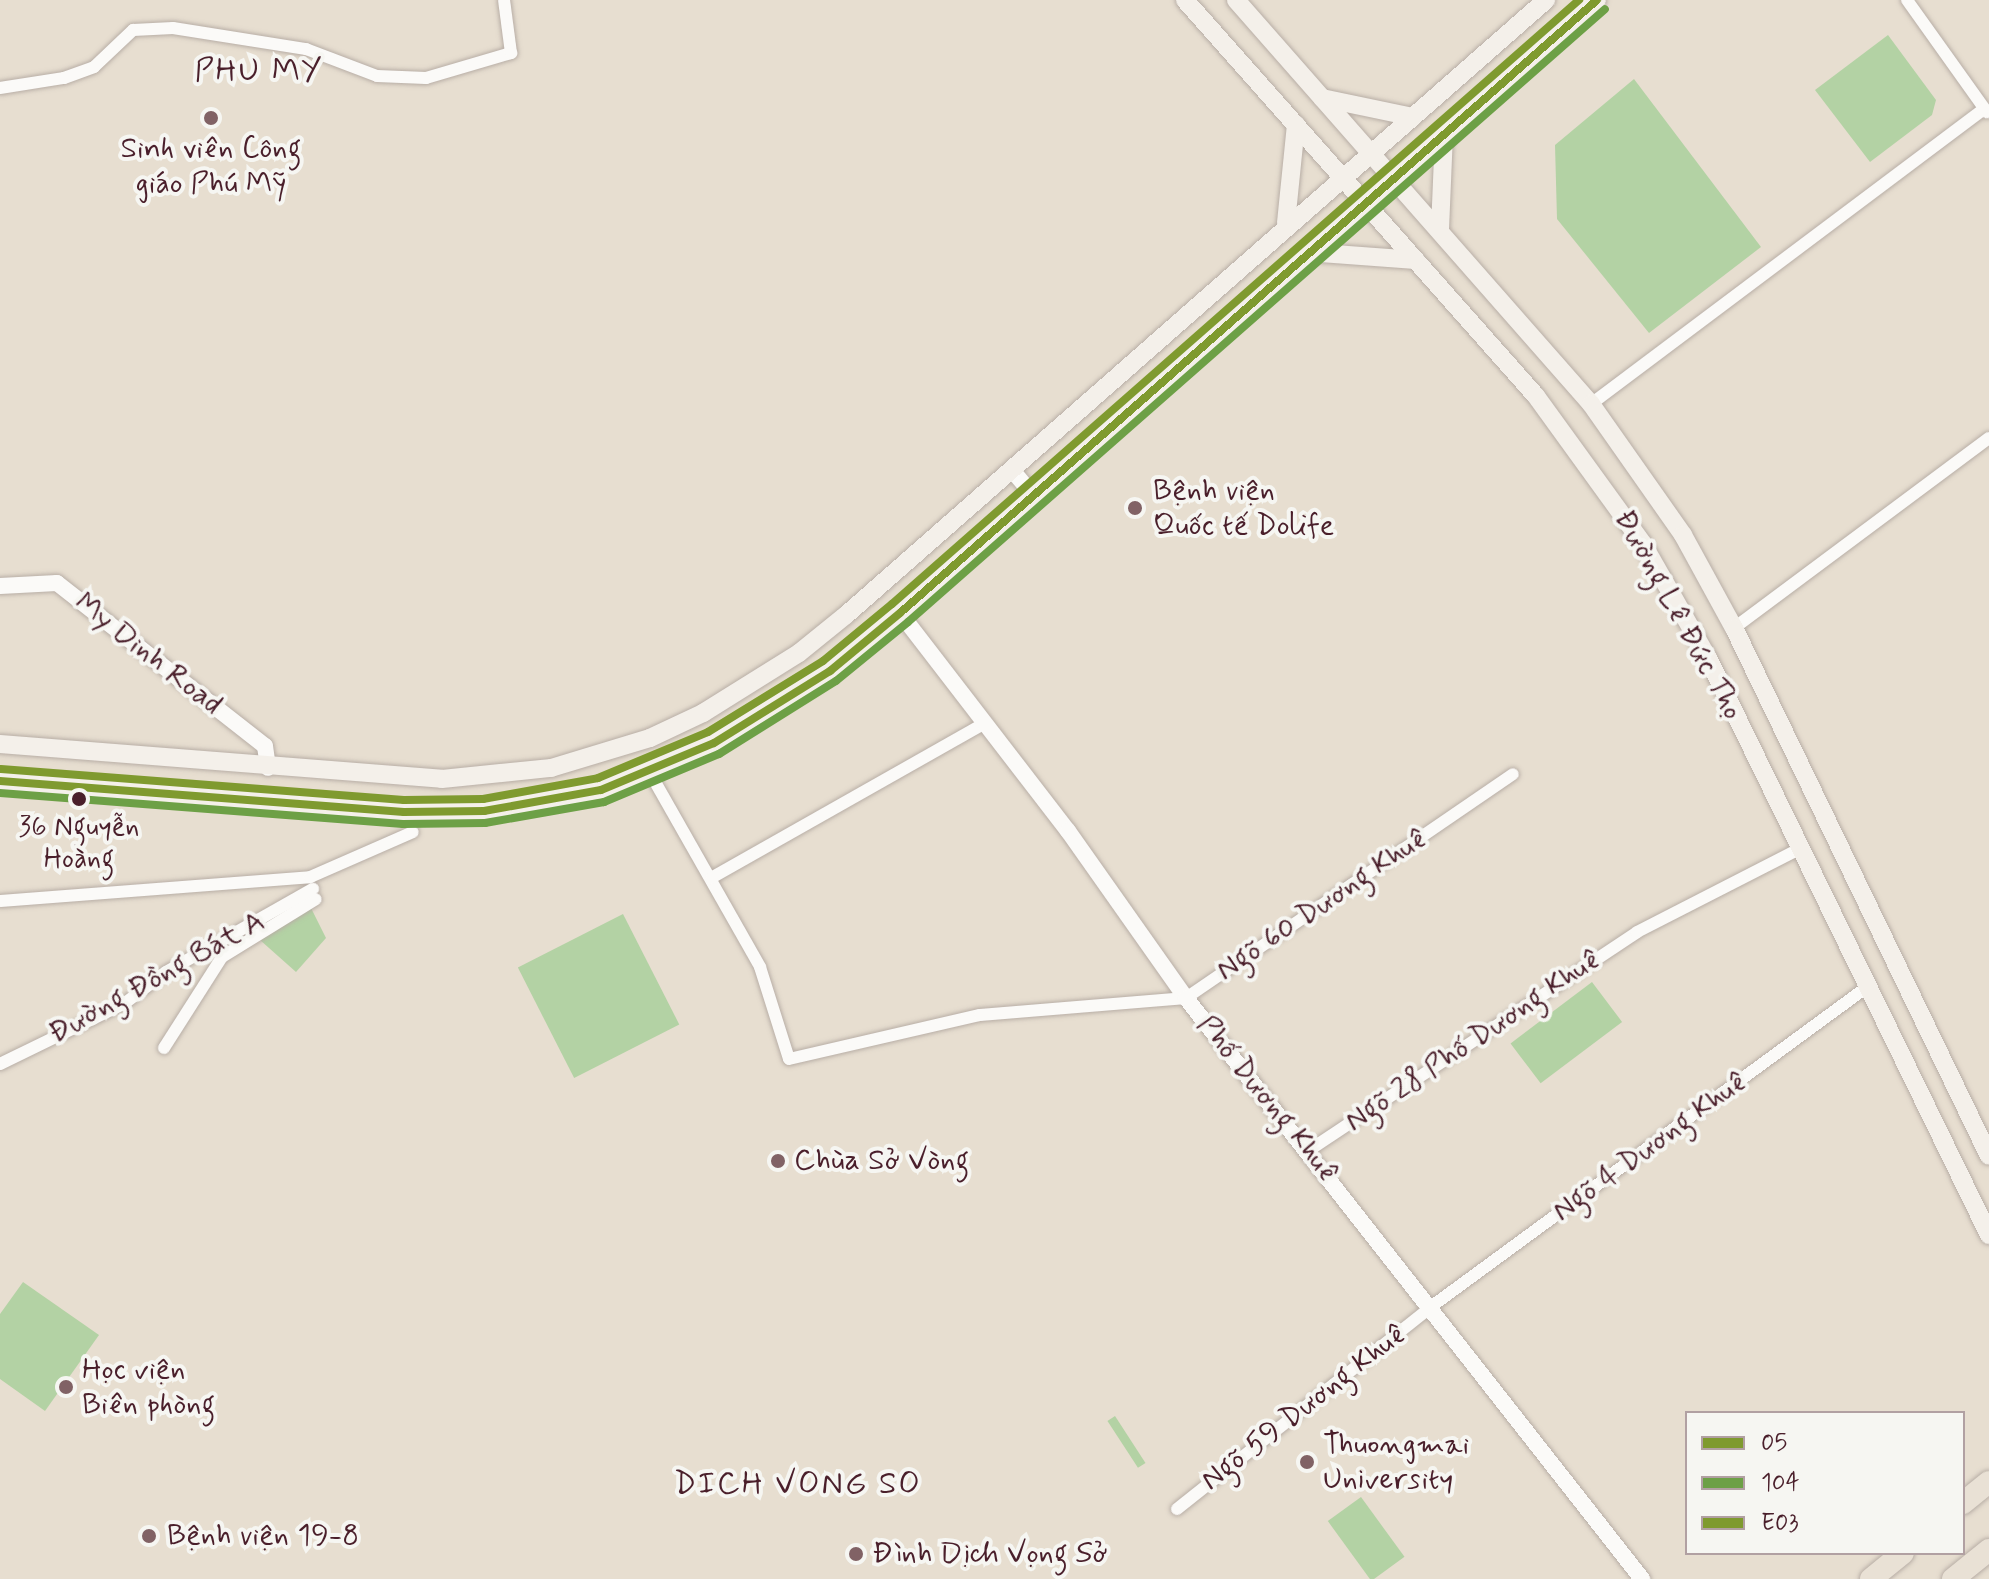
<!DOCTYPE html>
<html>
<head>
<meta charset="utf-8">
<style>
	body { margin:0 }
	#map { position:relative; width:1989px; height:1579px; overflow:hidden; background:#e7ded0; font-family:Mynerve,sans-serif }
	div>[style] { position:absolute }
	.green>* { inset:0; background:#b3d2a4; transform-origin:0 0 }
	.roads { filter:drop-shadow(0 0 2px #b8aea6) drop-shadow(0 0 2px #b8aea6) }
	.minor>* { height:12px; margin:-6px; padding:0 6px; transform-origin:6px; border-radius:6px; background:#fbfaf8 }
	.tertiary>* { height:16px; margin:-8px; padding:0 8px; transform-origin:8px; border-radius:8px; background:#fbfaf8 }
	.secondary>* { height:18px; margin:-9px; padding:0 9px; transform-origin:9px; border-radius:9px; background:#f4f0ea }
	.trunk>* { height:22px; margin:-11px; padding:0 11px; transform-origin:11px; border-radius:11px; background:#e9e1d5 }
	.bus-1>* { height:8px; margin:-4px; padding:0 4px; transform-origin:4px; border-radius:4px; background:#7f9a2f }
	.bus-2>* { height:8px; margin:-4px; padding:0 4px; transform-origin:4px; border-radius:4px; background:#6da046 }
	.bus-3>* { height:8px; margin:-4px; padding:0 4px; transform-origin:4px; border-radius:4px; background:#7f9a2f }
	.dots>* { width:22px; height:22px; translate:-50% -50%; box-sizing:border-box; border:4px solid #f6f6f2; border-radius:50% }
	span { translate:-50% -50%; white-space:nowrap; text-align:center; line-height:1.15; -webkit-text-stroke:8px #f6f6f2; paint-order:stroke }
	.bus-label { font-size:28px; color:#4a1f2b }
	.poi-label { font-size:30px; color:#4a1f2b }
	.left { translate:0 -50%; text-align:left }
	.street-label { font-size:30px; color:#4a1f2b }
	.neighbourhood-label { font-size:32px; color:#4a1f2b; letter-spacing:2px }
	.legend { position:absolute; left:1685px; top:1411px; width:280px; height:144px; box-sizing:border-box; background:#f6f6f2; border:2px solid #b1a0a2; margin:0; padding:10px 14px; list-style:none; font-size:24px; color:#4a1f2b }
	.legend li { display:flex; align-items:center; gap:16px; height:40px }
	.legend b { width:40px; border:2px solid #b1a0a2 }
</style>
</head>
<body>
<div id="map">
	<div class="green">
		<div style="clip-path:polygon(1888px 35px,1936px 100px,1932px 115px,1870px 162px,1815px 90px)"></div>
		<div style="clip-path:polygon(1634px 79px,1761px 247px,1649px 333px,1557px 219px,1555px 145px)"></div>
		<div style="clip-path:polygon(310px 906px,326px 938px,296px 972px,260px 940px)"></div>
		<div style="left:623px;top:914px;width:124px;height:118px;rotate:63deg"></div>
		<div style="left:1592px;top:982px;width:50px;height:102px;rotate:53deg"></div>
		<div style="clip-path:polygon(23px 1282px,99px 1335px,45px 1411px,0 1379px,0 1314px)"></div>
		<div style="left:1115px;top:1416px;width:56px;height:9px;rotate:57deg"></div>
		<div style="left:1361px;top:1497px;width:74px;height:41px;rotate:54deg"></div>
	</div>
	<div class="roads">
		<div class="minor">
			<div style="left:1907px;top:0;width:138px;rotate:54.5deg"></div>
			<div style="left:0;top:88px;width:65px;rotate:-8.9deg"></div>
			<div style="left:64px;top:78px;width:32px;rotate:-20deg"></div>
			<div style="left:94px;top:67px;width:54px;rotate:-43.5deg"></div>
			<div style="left:133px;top:30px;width:40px;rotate:-2.9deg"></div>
			<div style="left:173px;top:28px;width:135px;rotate:9deg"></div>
			<div style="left:306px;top:49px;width:76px;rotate:20.8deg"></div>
			<div style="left:377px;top:76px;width:49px;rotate:2.3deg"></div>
			<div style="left:426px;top:78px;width:89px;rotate:-16.4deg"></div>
			<div style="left:511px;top:53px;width:53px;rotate:-97.5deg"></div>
			<div style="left:1591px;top:404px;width:491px;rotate:-36.9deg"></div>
			<div style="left:1734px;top:628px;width:318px;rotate:-36.7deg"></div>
			<div style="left:650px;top:773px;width:223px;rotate:60.4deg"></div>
			<div style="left:760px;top:967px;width:96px;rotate:72.5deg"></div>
			<div style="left:789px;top:1059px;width:196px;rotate:-13deg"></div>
			<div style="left:980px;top:1015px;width:207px;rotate:-4.7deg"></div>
			<div style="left:1186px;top:998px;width:396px;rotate:-34.4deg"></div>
			<div style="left:711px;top:878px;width:315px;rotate:-29.5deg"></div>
			<div style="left:0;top:901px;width:311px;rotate:-4.4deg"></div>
			<div style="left:310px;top:877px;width:112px;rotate:-23.6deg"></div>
			<div style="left:164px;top:1048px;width:108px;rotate:-57.5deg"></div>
			<div style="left:222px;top:957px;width:110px;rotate:-31.7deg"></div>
			<div style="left:0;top:1064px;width:139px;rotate:-26deg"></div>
			<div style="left:125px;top:1003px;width:51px;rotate:-37.1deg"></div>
			<div style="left:166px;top:972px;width:169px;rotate:-29.5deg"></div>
			<div style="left:1308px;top:1151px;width:395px;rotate:-33.6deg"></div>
			<div style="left:1637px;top:932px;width:182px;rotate:-27.1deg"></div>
			<div style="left:1177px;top:1509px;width:326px;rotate:-38.5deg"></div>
			<div style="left:1432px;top:1306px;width:539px;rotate:-36.25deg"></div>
		</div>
		<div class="tertiary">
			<div style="left:1012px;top:470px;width:34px;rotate:50deg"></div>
			<div style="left:0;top:586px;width:57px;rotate:-3deg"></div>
			<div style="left:57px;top:583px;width:264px;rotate:38.1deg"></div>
			<div style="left:265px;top:746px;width:22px;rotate:82deg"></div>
			<div style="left:900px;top:613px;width:275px;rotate:52.4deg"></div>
			<div style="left:1068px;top:831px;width:204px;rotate:54.8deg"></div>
			<div style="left:1186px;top:998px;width:739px;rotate:51.87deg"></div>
		</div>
		<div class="secondary">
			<div style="left:1185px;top:0;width:529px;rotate:48.45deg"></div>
			<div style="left:1536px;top:396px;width:183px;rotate:54.1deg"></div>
			<div style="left:1643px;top:544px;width:131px;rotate:60.3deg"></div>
			<div style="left:1708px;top:658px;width:642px;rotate:64.03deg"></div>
			<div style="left:1236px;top:0;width:538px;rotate:48.69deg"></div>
			<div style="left:1591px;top:404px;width:160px;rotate:54.9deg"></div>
			<div style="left:1683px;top:535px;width:106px;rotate:61.3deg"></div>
			<div style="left:1734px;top:628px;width:586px;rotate:64.22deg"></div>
			<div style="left:1322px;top:98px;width:93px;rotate:11.8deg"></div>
			<div style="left:1286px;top:223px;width:99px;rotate:-84.2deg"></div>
			<div style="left:1440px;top:229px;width:97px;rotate:-87.6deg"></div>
			<div style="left:1307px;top:252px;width:109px;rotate:4.2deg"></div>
			<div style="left:0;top:744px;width:443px;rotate:4.5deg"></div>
			<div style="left:442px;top:779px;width:110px;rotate:-5.8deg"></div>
			<div style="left:551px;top:768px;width:103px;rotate:-16.9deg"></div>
			<div style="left:650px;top:738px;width:59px;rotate:-25.3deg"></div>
			<div style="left:703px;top:713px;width:113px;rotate:-32deg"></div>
			<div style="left:799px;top:653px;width:60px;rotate:-39deg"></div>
			<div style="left:846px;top:615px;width:932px;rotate:-41.3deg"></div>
			<div style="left:0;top:781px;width:405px;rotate:4.4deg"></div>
			<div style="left:404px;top:812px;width:80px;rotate:-0.7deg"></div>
			<div style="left:484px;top:811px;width:119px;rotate:-10.2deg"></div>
			<div style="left:601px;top:790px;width:122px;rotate:-22.6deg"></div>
			<div style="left:714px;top:743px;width:137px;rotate:-31.8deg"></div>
			<div style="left:830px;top:671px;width:91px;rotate:-39.6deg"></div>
			<div style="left:900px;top:613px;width:928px;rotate:-41.33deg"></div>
		</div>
		<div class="trunk">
			<div style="left:1963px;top:1503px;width:33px;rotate:-39deg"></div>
			<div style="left:1871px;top:1579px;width:41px;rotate:-39.1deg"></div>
			<div style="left:1953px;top:1579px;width:46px;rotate:-38.9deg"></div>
		</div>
	</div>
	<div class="bus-1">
		<div style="left:0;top:781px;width:405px;rotate:4.4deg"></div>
		<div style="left:404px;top:812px;width:80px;rotate:-0.7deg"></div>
		<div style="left:484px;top:811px;width:119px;rotate:-10.2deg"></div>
		<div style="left:601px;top:790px;width:122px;rotate:-22.6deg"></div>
		<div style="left:714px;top:743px;width:137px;rotate:-31.8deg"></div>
		<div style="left:830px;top:671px;width:91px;rotate:-39.6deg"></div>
		<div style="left:900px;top:613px;width:928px;rotate:-41.33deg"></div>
	</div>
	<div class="bus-2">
		<div style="left:0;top:793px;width:404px;rotate:4.4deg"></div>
		<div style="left:403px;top:824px;width:82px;rotate:-0.7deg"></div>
		<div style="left:485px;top:823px;width:121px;rotate:-10deg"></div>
		<div style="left:604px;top:802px;width:125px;rotate:-22.7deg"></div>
		<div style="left:719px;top:754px;width:138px;rotate:-32deg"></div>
		<div style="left:836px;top:681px;width:93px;rotate:-39.3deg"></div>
		<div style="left:908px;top:622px;width:928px;rotate:-41.33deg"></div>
	</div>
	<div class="bus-3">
		<div style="left:1px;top:769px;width:404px;rotate:4.4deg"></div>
		<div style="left:404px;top:800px;width:79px;rotate:-0.7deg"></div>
		<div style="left:483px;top:799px;width:117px;rotate:-10.3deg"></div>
		<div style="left:598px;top:778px;width:119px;rotate:-22.7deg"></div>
		<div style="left:708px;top:732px;width:135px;rotate:-31.7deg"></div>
		<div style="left:823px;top:661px;width:89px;rotate:-39.6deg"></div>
		<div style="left:892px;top:604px;width:915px;rotate:-41.32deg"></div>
	</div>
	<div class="dots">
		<div style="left:211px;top:118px;background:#816265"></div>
		<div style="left:1135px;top:508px;background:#816265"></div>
		<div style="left:79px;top:799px;background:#4a1f2b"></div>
		<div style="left:778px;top:1161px;background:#816265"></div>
		<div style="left:66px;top:1387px;background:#816265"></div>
		<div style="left:1307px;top:1462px;background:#816265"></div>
		<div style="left:149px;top:1536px;background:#816265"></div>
		<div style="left:856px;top:1554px;background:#816265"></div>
	</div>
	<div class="bus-label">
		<span style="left:79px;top:844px">36 Nguyễn<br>Hoàng</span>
	</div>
	<div class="poi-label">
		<span style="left:211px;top:166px">Sinh viên Công<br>giáo Phú Mỹ</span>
		<span class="left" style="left:1153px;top:508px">Bệnh viện<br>Quốc tế Dolife</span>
		<span class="left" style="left:794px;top:1161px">Chùa Sở Vòng</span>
		<span class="left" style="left:82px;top:1387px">Học viện<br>Biên phòng</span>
		<span class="left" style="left:1323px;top:1462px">Thuongmai<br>University</span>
		<span class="left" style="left:167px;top:1536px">Bệnh viện 19-8</span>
		<span class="left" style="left:872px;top:1554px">Đình Dịch Vọng Sở</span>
	</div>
	<div class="street-label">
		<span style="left:1678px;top:615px;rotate:61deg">Đường Lê Đức Thọ</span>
		<span style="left:148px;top:654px;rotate:38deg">My Dinh Road</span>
		<span style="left:1322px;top:905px;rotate:-34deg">Ngõ 60 Dương Khuê</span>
		<span style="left:157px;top:978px;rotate:-29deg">Đường Đồng Bát A</span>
		<span style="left:1473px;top:1041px;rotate:-34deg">Ngõ 28 Phố Dương Khuê</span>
		<span style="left:1267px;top:1099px;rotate:51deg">Phố Dương Khuê</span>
		<span style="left:1650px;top:1147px;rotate:-36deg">Ngõ 4 Dương Khuê</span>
		<span style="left:1304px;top:1408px;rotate:-38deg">Ngõ 59 Dương Khuê</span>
	</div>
	<div class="neighbourhood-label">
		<span style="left:259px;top:71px">PHU MY</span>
		<span style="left:798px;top:1484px">DICH VONG SO</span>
	</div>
	<ul class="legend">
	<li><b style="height:10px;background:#7f9a2f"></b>05</li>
	<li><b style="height:10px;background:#6da046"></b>104</li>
	<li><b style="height:10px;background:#7f9a2f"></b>E03</li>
	</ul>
</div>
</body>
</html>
